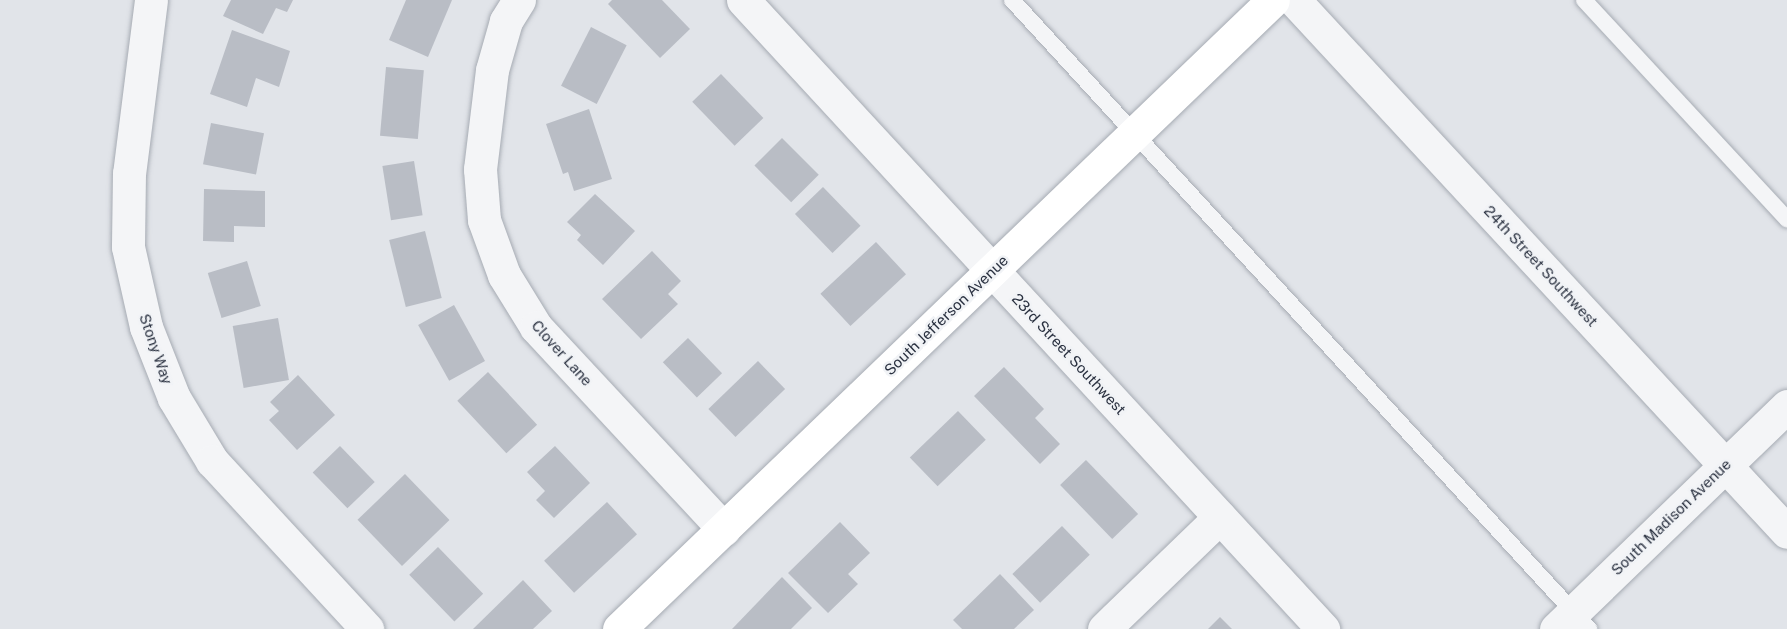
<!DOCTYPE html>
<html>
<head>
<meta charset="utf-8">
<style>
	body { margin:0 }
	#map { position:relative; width:1787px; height:629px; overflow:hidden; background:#e1e4e9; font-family:"Public Sans",sans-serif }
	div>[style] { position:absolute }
	.building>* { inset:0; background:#b9bdc5; transform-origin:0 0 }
	.roads { filter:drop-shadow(0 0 2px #a6abb3) drop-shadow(0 0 2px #a6abb3) }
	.lane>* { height:16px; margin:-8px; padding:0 8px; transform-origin:8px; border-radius:8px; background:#f4f5f7 }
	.street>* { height:33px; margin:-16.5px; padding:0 16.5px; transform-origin:16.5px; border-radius:16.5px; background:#f4f5f7 }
	.secondary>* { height:33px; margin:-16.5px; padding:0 16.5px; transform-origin:16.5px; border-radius:16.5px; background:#fff }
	span { translate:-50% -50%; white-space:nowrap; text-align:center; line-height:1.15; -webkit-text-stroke:5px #f1f3f6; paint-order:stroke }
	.street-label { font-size:15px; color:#2a3140 }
</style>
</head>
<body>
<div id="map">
	<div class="building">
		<div style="clip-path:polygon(231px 0,293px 0,287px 12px,276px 8px,263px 34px,223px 16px)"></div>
		<div style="clip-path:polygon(406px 0,452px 0,428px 57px,389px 40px)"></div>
		<div style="clip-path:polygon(612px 0,662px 0,690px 29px,660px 58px,608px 4px)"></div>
		<div style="left:591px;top:27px;width:40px;height:66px;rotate:27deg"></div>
		<div style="clip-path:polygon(232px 30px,290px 51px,279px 87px,256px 78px,247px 107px,210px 94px)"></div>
		<div style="left:386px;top:67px;width:38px;height:69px;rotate:5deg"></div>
		<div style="left:721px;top:74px;width:61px;height:40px;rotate:46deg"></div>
		<div style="clip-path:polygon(589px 109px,612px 179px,574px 191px,568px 172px,563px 174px,546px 124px)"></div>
		<div style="left:211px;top:123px;width:54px;height:42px;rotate:11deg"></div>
		<div style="left:782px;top:138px;width:52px;height:39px;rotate:45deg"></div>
		<div style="left:414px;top:161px;width:55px;height:32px;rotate:81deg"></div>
		<div style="left:823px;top:187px;width:54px;height:39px;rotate:46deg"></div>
		<div style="clip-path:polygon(204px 189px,265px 191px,265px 227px,234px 226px,234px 242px,203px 241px)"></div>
		<div style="clip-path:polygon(595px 194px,635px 231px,603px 265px,577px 240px,581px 235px,567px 222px)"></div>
		<div style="left:425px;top:231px;width:69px;height:37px;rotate:76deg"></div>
		<div style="left:876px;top:242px;width:44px;height:76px;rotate:47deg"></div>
		<div style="clip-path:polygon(652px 251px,681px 281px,668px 294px,678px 304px,641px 339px,602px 299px)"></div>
		<div style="left:247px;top:261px;width:47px;height:41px;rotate:73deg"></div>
		<div style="left:454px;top:305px;width:64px;height:41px;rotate:61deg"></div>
		<div style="left:278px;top:318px;width:63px;height:46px;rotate:80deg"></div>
		<div style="left:688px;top:338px;width:49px;height:35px;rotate:46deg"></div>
		<div style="left:758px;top:361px;width:39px;height:69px;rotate:46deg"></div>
		<div style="clip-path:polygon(1004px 367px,1044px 409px,1035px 418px,1060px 444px,1040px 464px,974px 396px)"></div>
		<div style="left:488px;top:372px;width:72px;height:42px;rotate:47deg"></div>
		<div style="clip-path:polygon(298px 375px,335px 415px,297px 450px,269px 420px,279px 411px,270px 402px)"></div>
		<div style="left:958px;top:411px;width:40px;height:67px;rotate:46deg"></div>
		<div style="left:340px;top:446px;width:50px;height:38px;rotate:46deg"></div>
		<div style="clip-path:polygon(555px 446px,590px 483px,554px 518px,536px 500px,545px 491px,527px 472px)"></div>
		<div style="left:1086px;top:460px;width:75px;height:36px;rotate:46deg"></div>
		<div style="left:405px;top:474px;width:64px;height:66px;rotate:46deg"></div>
		<div style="left:607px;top:502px;width:44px;height:86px;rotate:47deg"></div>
		<div style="clip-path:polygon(840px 522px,870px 553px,848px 574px,858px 584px,828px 613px,788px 573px)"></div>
		<div style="left:1062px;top:526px;width:40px;height:69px;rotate:46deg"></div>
		<div style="left:438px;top:547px;width:65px;height:40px;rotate:46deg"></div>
		<div style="clip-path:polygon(1000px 574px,1034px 610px,1014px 629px,962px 629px,953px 620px)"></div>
		<div style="clip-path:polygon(782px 577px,812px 608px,791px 629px,732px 629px)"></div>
		<div style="clip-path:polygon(523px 580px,552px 611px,533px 629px,473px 629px)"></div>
		<div style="clip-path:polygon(1220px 617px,1232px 629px,1208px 629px)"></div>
	</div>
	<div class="roads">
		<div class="lane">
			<div style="left:1012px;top:0;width:854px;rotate:47.47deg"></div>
			<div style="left:1584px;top:0;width:299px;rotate:47.2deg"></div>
		</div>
		<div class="street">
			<div style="left:151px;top:0;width:174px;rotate:97.2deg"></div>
			<div style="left:129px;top:173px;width:74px;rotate:90.8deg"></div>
			<div style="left:128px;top:247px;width:82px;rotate:77.3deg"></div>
			<div style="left:146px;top:327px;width:76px;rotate:68.5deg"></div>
			<div style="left:174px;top:398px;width:74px;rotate:58.9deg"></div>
			<div style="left:212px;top:461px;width:229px;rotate:47.3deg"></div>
			<div style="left:519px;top:0;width:25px;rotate:122deg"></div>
			<div style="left:506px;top:21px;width:51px;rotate:105.9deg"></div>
			<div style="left:492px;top:70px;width:100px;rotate:96.9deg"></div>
			<div style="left:480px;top:169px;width:51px;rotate:85.5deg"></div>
			<div style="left:484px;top:220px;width:59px;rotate:70deg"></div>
			<div style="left:504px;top:275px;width:61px;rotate:58.4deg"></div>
			<div style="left:536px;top:327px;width:276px;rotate:47.1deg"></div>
			<div style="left:743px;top:0;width:856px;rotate:47.32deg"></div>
			<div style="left:1294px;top:0;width:725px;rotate:47.18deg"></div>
			<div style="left:1104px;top:629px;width:161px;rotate:-44deg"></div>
			<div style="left:1556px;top:629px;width:321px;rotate:-44deg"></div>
		</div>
		<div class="secondary">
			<div style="left:619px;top:629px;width:907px;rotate:-43.88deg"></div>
		</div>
	</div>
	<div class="street-label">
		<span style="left:1541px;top:266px;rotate:47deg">24th Street Southwest</span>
		<span style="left:946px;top:315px;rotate:-44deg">South Jefferson Avenue</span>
		<span style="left:156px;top:349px;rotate:71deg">Stony Way</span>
		<span style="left:562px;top:353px;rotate:48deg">Clover Lane</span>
		<span style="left:1069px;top:354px;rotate:47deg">23rd Street Southwest</span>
		<span style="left:1671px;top:517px;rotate:-44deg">South Madison Avenue</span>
	</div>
</div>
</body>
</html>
